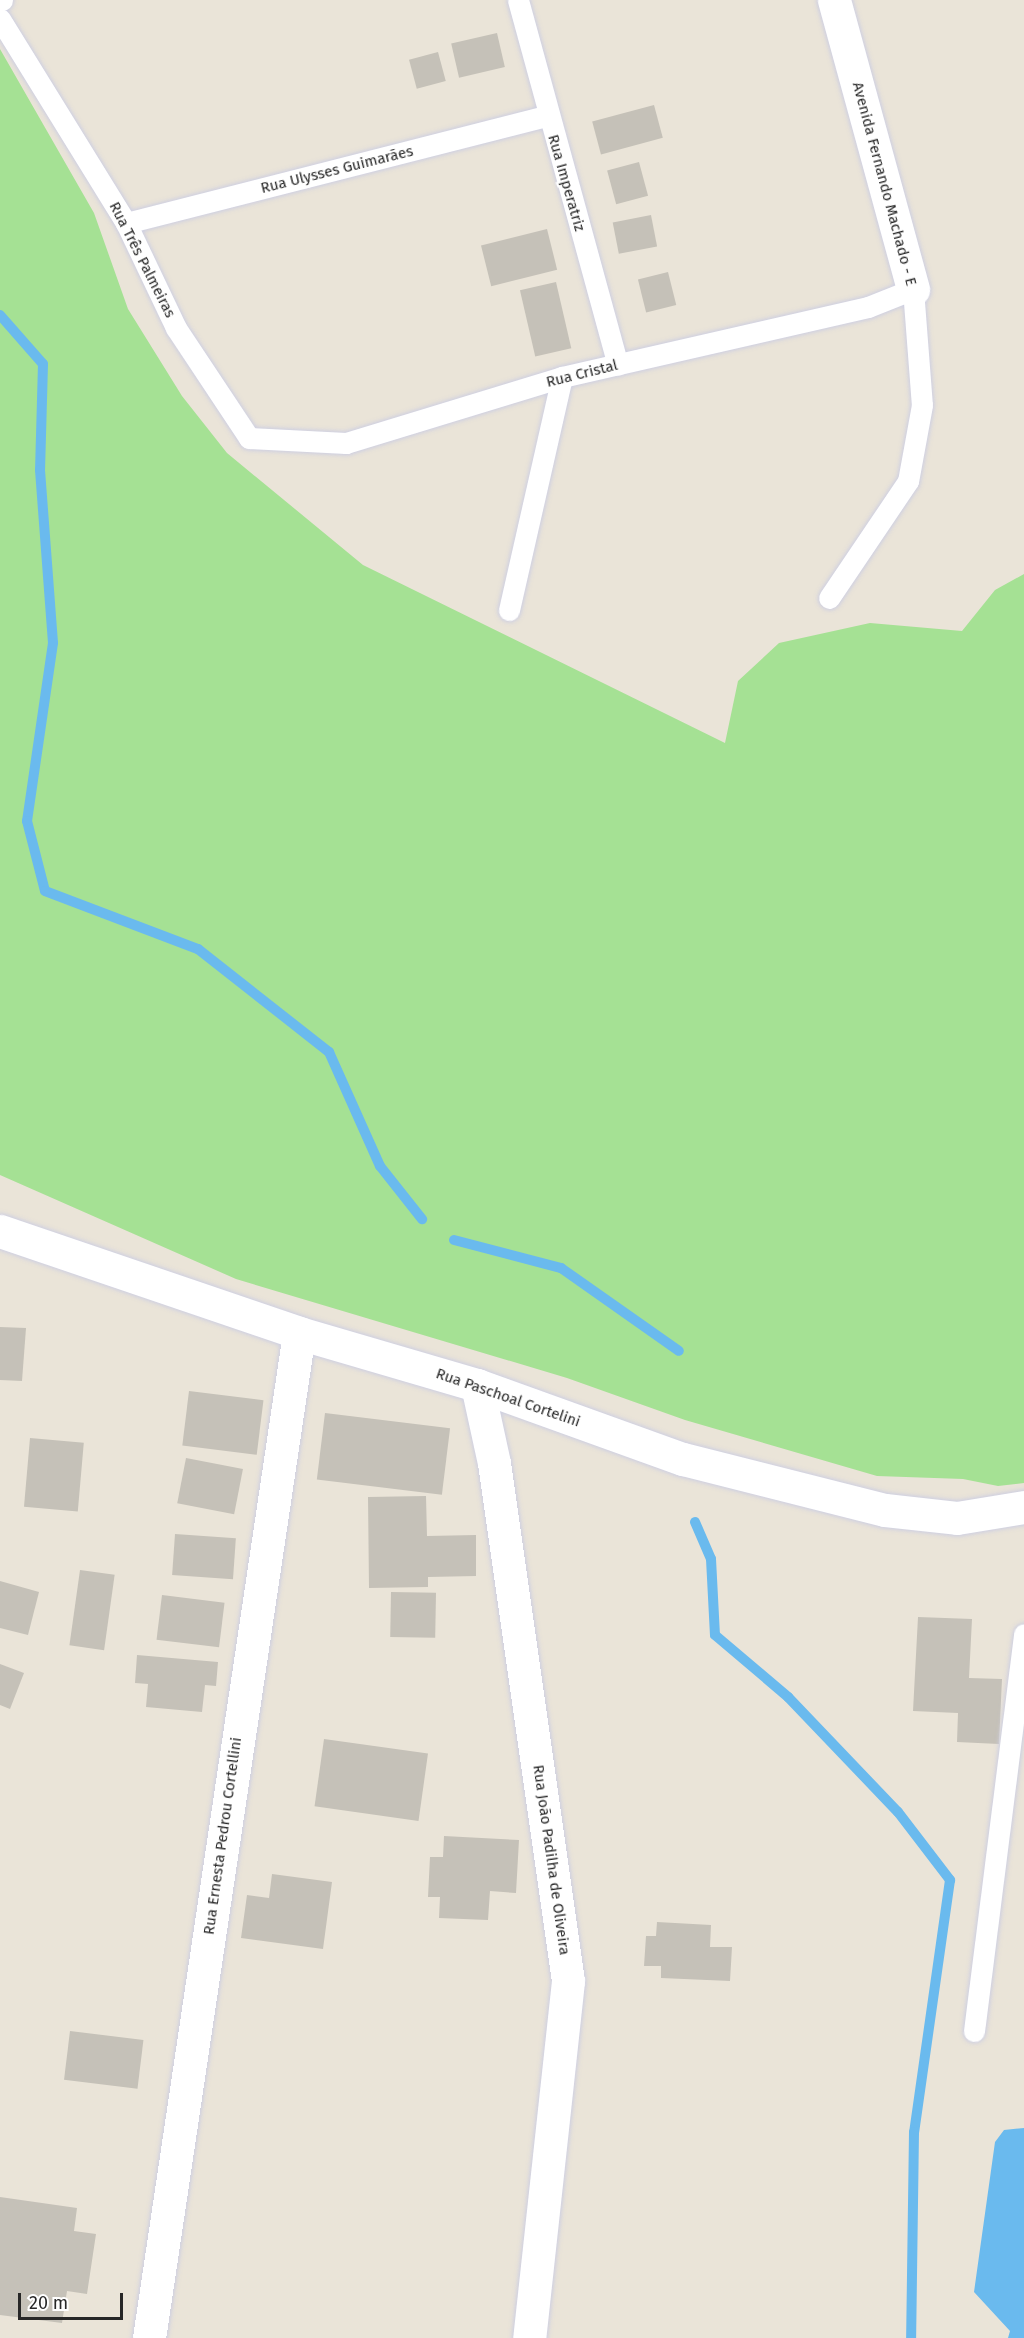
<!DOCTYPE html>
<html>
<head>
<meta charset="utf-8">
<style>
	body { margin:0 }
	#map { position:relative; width:1024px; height:2338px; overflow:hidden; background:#eae4d8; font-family:"Fira Sans",sans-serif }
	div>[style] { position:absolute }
	.green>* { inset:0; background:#a5e194 }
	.water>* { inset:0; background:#6abaee }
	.stream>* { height:10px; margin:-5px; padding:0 5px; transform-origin:5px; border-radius:5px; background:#6abaee }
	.building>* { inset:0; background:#c5c1b8; transform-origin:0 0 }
	.roads { filter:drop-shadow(0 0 2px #cecfe1) drop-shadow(0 0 2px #cecfe1) }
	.service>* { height:21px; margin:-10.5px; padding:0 10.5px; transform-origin:10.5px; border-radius:10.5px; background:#fff }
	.minor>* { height:33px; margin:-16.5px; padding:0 16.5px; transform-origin:16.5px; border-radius:16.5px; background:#fff }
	span { translate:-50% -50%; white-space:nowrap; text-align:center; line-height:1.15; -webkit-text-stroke:4.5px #fff; paint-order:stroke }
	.street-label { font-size:15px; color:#272727 }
	.scale { position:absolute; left:18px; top:2293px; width:105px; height:27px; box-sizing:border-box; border:3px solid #272727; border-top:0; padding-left:8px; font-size:18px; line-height:21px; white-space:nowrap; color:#272727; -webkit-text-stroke:4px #fff; paint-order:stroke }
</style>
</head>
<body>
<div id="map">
	<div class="green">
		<div style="clip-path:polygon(0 49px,94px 213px,128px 309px,182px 396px,227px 453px,363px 565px,725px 743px,738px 681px,779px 643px,870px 623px,962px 631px,995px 590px,1024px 574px,1024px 1483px,998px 1486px,963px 1479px,877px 1476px,685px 1420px,567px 1378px,236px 1279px,0 1175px)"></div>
	</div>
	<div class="water">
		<div style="clip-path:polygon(1024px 2128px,1024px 2338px,1008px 2338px,1010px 2331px,974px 2292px,995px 2142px,1004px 2130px)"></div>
	</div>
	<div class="stream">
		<div style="left:0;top:315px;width:65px;rotate:48.7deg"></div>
		<div style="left:43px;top:364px;width:106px;rotate:91.6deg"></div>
		<div style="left:40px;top:470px;width:173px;rotate:85.7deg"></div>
		<div style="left:53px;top:643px;width:180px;rotate:98.3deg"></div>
		<div style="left:27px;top:821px;width:72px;rotate:75.6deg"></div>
		<div style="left:45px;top:891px;width:164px;rotate:20.8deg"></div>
		<div style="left:198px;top:949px;width:167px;rotate:38.2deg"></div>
		<div style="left:329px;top:1052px;width:125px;rotate:65.9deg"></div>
		<div style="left:380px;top:1166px;width:68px;rotate:51.6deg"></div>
		<div style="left:454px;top:1240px;width:111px;rotate:14.7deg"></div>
		<div style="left:561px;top:1268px;width:144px;rotate:35.1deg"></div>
		<div style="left:695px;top:1522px;width:40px;rotate:66.6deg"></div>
		<div style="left:711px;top:1559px;width:76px;rotate:87deg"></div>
		<div style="left:715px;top:1635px;width:96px;rotate:40.3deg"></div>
		<div style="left:788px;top:1697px;width:159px;rotate:46.3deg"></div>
		<div style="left:898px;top:1812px;width:86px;rotate:52.6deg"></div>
		<div style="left:950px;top:1880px;width:255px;rotate:98.1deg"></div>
		<div style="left:914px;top:2132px;width:206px;rotate:90.8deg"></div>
	</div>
	<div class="building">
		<div style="left:497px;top:33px;width:35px;height:47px;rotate:77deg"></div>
		<div style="left:438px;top:52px;width:30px;height:30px;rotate:75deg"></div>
		<div style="left:654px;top:105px;width:34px;height:64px;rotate:75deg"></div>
		<div style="left:639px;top:162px;width:35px;height:33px;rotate:75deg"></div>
		<div style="left:651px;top:215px;width:32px;height:39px;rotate:79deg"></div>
		<div style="left:547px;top:229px;width:42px;height:68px;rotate:76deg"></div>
		<div style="left:668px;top:272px;width:34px;height:31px;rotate:76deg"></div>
		<div style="left:556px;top:282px;width:68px;height:37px;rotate:77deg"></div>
		<div style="clip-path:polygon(0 1327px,26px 1328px,22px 1381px,0 1380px)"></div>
		<div style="left:189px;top:1391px;width:75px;height:55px;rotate:7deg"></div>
		<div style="left:325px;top:1413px;width:126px;height:67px;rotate:7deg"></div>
		<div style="left:30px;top:1438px;width:54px;height:69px;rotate:5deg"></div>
		<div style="left:186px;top:1458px;width:58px;height:46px;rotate:11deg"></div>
		<div style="clip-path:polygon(426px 1496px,427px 1536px,476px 1535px,476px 1576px,428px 1577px,428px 1587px,369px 1588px,368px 1497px)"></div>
		<div style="left:175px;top:1534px;width:61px;height:41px;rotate:4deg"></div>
		<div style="left:80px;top:1570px;width:35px;height:76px;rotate:8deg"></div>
		<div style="clip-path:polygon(0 1581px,39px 1592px,28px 1635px,0 1628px)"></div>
		<div style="left:391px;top:1592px;width:45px;height:45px;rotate:1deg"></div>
		<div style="left:162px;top:1595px;width:63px;height:45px;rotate:7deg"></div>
		<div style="clip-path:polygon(918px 1617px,972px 1619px,969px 1678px,1002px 1679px,999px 1744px,957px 1742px,958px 1713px,913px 1711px)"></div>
		<div style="clip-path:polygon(137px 1655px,218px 1662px,216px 1686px,205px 1685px,202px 1712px,146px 1707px,148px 1684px,135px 1683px)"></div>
		<div style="clip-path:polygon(0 1664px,24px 1673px,10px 1709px,0 1705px)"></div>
		<div style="left:324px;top:1739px;width:105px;height:68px;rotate:8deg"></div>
		<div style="clip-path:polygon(444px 1836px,519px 1840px,516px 1893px,490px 1891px,488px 1920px,439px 1918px,440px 1897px,428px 1897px,430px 1857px,443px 1857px)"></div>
		<div style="clip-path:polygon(272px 1874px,332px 1882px,323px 1949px,241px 1938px,247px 1895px,269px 1898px)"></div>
		<div style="clip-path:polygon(657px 1922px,711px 1925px,710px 1947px,732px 1947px,730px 1981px,661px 1978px,661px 1966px,644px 1966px,646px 1936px,656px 1936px)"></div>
		<div style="left:70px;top:2031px;width:74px;height:49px;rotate:7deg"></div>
		<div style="clip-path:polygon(0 2197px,77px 2208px,74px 2231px,96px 2234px,87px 2294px,67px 2291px,62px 2323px,0 2315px)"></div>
	</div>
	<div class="roads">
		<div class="service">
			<div style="left:0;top:0;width:2px"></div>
			<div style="left:518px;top:0;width:378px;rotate:74.7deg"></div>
			<div style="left:0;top:19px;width:240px;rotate:58.3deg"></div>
			<div style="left:126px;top:223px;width:116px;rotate:64.5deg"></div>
			<div style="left:176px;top:328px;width:132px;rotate:56.4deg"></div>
			<div style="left:249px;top:438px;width:97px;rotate:3deg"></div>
			<div style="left:346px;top:443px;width:226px;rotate:-17deg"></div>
			<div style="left:562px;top:377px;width:314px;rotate:-12.9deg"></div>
			<div style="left:868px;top:307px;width:48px;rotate:-21.8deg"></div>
			<div style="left:913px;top:289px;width:116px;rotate:85.6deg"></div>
			<div style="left:922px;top:405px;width:77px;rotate:100.4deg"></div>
			<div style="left:908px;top:481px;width:141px;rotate:124deg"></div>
			<div style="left:126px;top:223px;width:434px;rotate:-14.3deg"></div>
			<div style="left:509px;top:610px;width:239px;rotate:-77.2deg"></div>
			<div style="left:974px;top:2031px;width:400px;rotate:-82.8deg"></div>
		</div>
		<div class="minor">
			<div style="left:834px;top:0;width:300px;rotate:74.7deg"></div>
			<div style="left:0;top:1231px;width:316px;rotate:18.8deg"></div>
			<div style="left:299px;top:1333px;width:185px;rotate:16.3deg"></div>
			<div style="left:477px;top:1385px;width:219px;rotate:19.8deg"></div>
			<div style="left:683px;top:1459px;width:208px;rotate:14.2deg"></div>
			<div style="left:885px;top:1510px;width:72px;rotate:6.3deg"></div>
			<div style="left:957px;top:1518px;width:68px;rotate:-9.3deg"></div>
			<div style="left:477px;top:1385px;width:80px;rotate:77.7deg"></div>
			<div style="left:494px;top:1463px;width:523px;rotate:81.87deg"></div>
			<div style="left:568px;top:1981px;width:359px;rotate:96.2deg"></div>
			<div style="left:149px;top:2338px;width:1016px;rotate:-81.51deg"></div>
		</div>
	</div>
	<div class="street-label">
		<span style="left:337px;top:170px;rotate:-14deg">Rua Ulysses Guimarães</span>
		<span style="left:566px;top:183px;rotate:74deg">Rua Imperatriz</span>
		<span style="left:884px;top:184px;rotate:75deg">Avenida Fernando Machado - E</span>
		<span style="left:142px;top:260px;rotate:63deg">Rua Três Palmeiras</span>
		<span style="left:582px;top:374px;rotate:-14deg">Rua Cristal</span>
		<span style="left:508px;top:1398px;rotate:19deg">Rua Paschoal Cortelini</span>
		<span style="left:223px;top:1836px;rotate:-82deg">Rua Ernesta Pedrou Cortellini</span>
		<span style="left:551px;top:1860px;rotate:82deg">Rua João Padilha de Oliveira</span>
	</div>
	<div class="scale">20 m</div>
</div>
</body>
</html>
